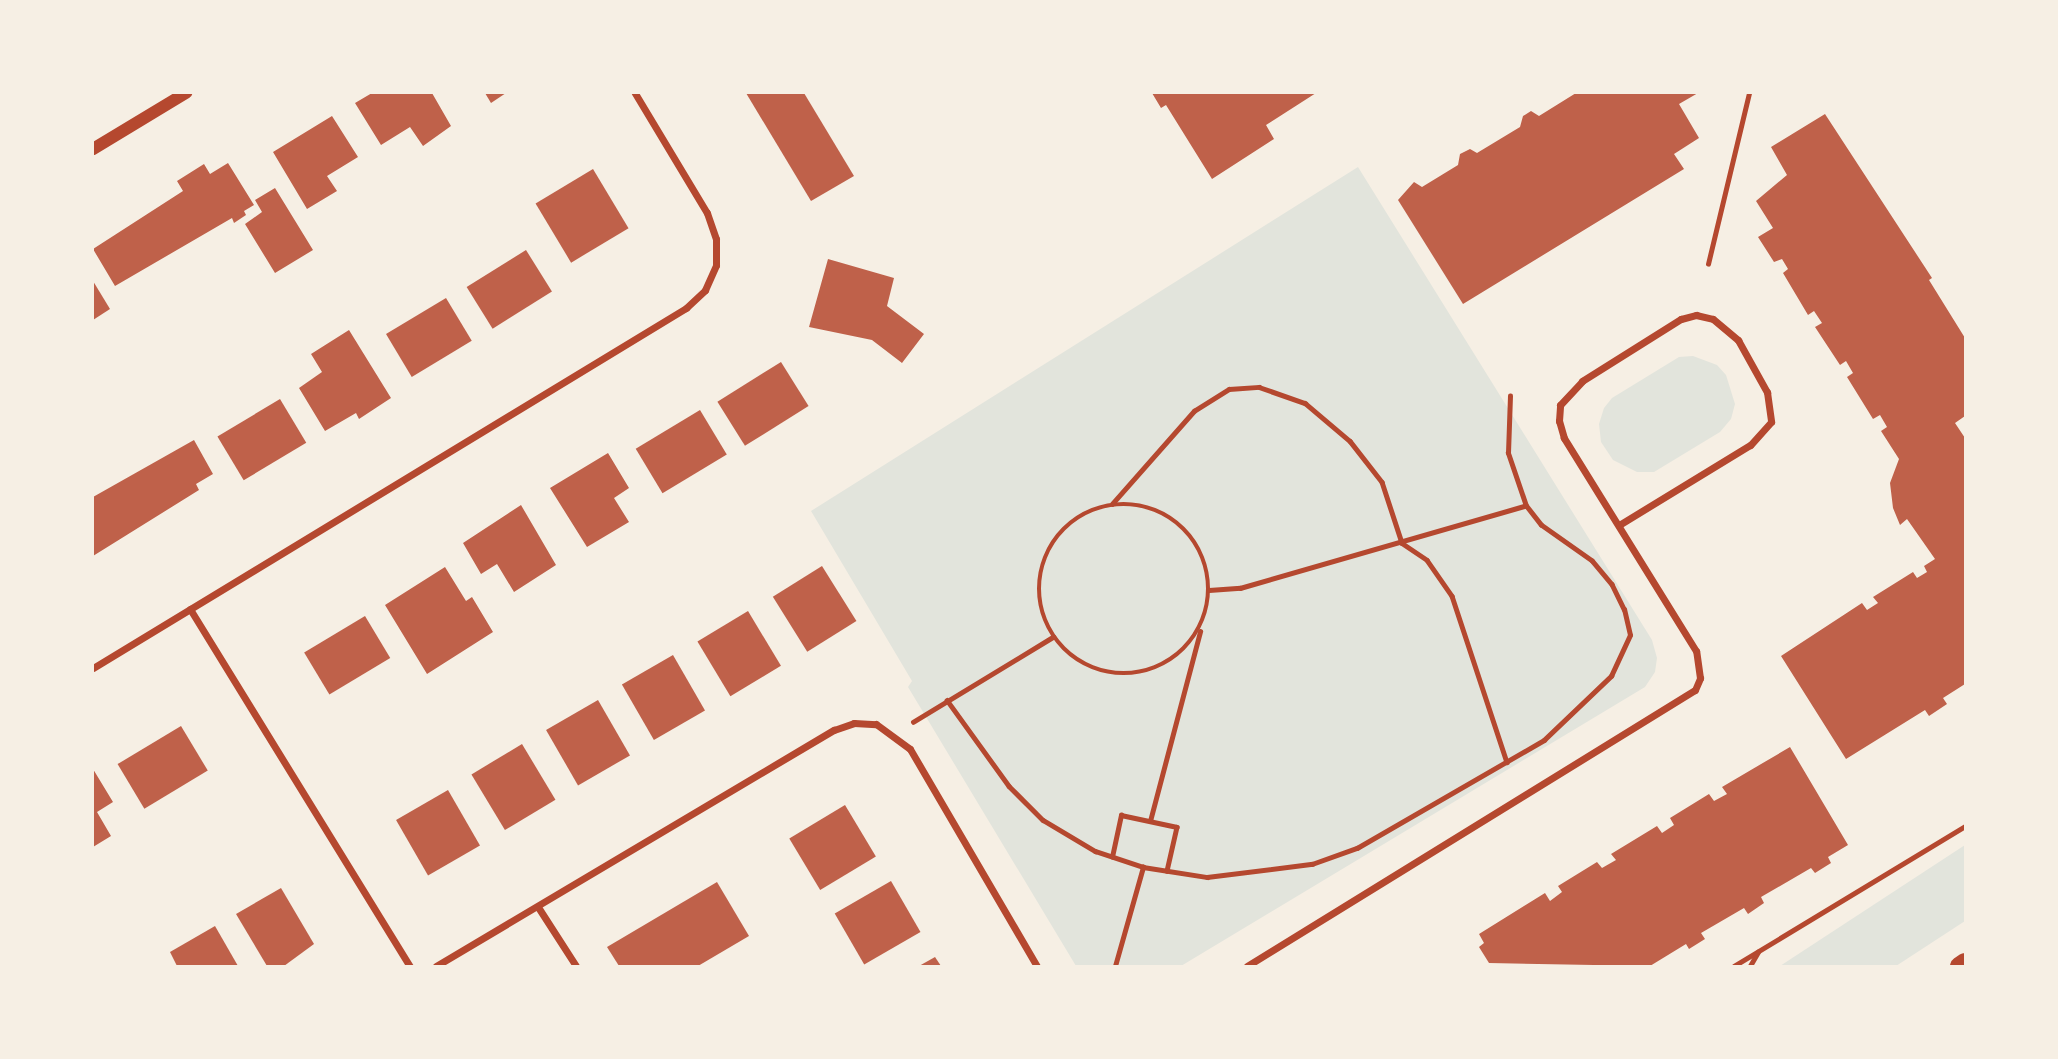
<!DOCTYPE html>
<html>
<head>
<meta charset="utf-8">
<style>
	body { margin:0 }
	#map { position:relative; width:2058px; height:1059px; overflow:hidden; background:#f6efe4; font-family:Spectral,serif }
	div>[style] { position:absolute }
	.green>* { inset:0; background:#e2e4dc }
	.building>* { inset:0; background:#bf614a; transform-origin:0 0 }
	.path>* { height:4.5px; margin:-2.25px; padding:0 2.25px; transform-origin:2.25px; border-radius:2.25px; background:#b5482f }
	.path>.ring { margin:-2.25px; padding:0; box-sizing:content-box; background:none; border:4.5px solid #b5482f; border-radius:50% }
	.minor>* { height:7px; margin:-3.5px; padding:0 3.5px; transform-origin:3.5px; border-radius:3.5px; background:#b5482f }
	.tertiary>* { height:12px; margin:-6px; padding:0 6px; transform-origin:6px; border-radius:6px; background:#b5482f }
	.primary>* { height:18px; margin:-9px; padding:0 9px; transform-origin:9px; border-radius:9px; background:#b5482f }
	span { translate:-50% -50%; white-space:nowrap; text-align:center; line-height:1.15; -webkit-text-stroke:6px #f6efe4; paint-order:stroke }
	.frame { position:absolute; inset:0; border:94px solid #f6efe4; pointer-events:none }
</style>
</head>
<body>
<div id="map">
	<div class="green">
		<div style="clip-path:polygon(1358px 167px,1652px 640px,1657px 658px,1655px 672px,1645px 687px,1181px 966px,1076px 966px,908px 687px,912px 681px,811px 511px)"></div>
		<div style="clip-path:polygon(1693px 356px,1717px 365px,1726px 375px,1735px 404px,1731px 419px,1720px 432px,1654px 472px,1637px 472px,1613px 460px,1601px 442px,1599px 424px,1604px 408px,1612px 398px,1679px 357px)"></div>
		<div style="clip-path:polygon(1965px 845px,1965px 921px,1896px 966px,1780px 966px)"></div>
	</div>
	<div class="building">
		<div style="clip-path:polygon(372px 93px,432px 93px,451px 126px,423px 146px,410px 127px,381px 145px,355px 103px)"></div>
		<div style="clip-path:polygon(485px 93px,506px 93px,491px 103px)"></div>
		<div style="clip-path:polygon(746px 93px,804px 93px,854px 176px,811px 201px)"></div>
		<div style="clip-path:polygon(1152px 93px,1316px 93px,1266px 125px,1274px 139px,1212px 179px,1166px 105px,1161px 108px)"></div>
		<div style="clip-path:polygon(1576px 93px,1698px 93px,1679px 104px,1699px 138px,1674px 154px,1684px 169px,1463px 304px,1398px 200px,1414px 182px,1422px 187px,1458px 165px,1460px 154px,1470px 149px,1477px 153px,1520px 127px,1523px 116px,1531px 111px,1539px 116px)"></div>
		<div style="clip-path:polygon(1825px 114px,1932px 278px,1929px 280px,1965px 338px,1965px 416px,1955px 423px,1965px 438px,1965px 684px,1943px 698px,1947px 704px,1929px 716px,1925px 710px,1846px 759px,1781px 656px,1862px 603px,1867px 610px,1878px 603px,1873px 597px,1913px 572px,1917px 578px,1927px 572px,1924px 566px,1935px 559px,1907px 519px,1900px 525px,1893px 508px,1890px 483px,1899px 459px,1881px 431px,1887px 427px,1880px 415px,1873px 419px,1847px 377px,1853px 373px,1846px 361px,1840px 365px,1815px 327px,1822px 323px,1814px 311px,1808px 315px,1783px 273px,1788px 269px,1782px 259px,1774px 262px,1758px 237px,1773px 228px,1756px 201px,1787px 175px,1771px 147px)"></div>
		<div style="clip-path:polygon(332px 116px,358px 157px,327px 176px,337px 191px,307px 209px,273px 152px)"></div>
		<div style="clip-path:polygon(228px 163px,254px 205px,244px 211px,246px 215px,234px 223px,232px 218px,115px 286px,93px 249px,183px 191px,177px 181px,204px 164px,210px 174px)"></div>
		<div style="left:593px;top:169px;width:69px;height:67px;rotate:59deg"></div>
		<div style="clip-path:polygon(275px 188px,313px 250px,275px 273px,245px 224px,262px 212px,255px 200px)"></div>
		<div style="left:526px;top:250px;width:49px;height:70px;rotate:58deg"></div>
		<div style="clip-path:polygon(828px 259px,894px 278px,887px 306px,924px 334px,902px 363px,872px 340px,809px 327px)"></div>
		<div style="clip-path:polygon(93px 281px,110px 309px,93px 320px)"></div>
		<div style="left:446px;top:298px;width:50px;height:70px;rotate:59deg"></div>
		<div style="clip-path:polygon(349px 330px,391px 398px,359px 419px,356px 413px,325px 431px,299px 388px,322px 372px,311px 354px)"></div>
		<div style="left:781px;top:362px;width:52px;height:75px;rotate:58deg"></div>
		<div style="left:280px;top:399px;width:51px;height:73px;rotate:59deg"></div>
		<div style="left:700px;top:410px;width:52px;height:75px;rotate:59deg"></div>
		<div style="clip-path:polygon(194px 440px,213px 474px,196px 484px,199px 490px,93px 556px,93px 497px)"></div>
		<div style="clip-path:polygon(608px 453px,629px 488px,614px 498px,629px 522px,587px 547px,550px 488px)"></div>
		<div style="clip-path:polygon(521px 505px,556px 565px,514px 592px,497px 564px,481px 574px,463px 543px)"></div>
		<div style="left:822px;top:566px;width:65px;height:58px;rotate:58deg"></div>
		<div style="clip-path:polygon(445px 567px,466px 601px,472px 597px,493px 632px,427px 674px,385px 605px)"></div>
		<div style="left:748px;top:611px;width:64px;height:59px;rotate:59deg"></div>
		<div style="left:365px;top:616px;width:49px;height:71px;rotate:59deg"></div>
		<div style="left:673px;top:655px;width:64px;height:59px;rotate:60deg"></div>
		<div style="left:598px;top:700px;width:64px;height:60px;rotate:60deg"></div>
		<div style="left:181px;top:726px;width:52px;height:74px;rotate:59deg"></div>
		<div style="left:522px;top:744px;width:65px;height:59px;rotate:59deg"></div>
		<div style="clip-path:polygon(1790px 747px,1848px 845px,1828px 857px,1831px 863px,1815px 873px,1811px 868px,1761px 897px,1764px 903px,1748px 914px,1744px 908px,1701px 933px,1705px 939px,1689px 949px,1686px 944px,1650px 966px,1489px 963px,1479px 947px,1484px 943px,1479px 934px,1545px 893px,1550px 901px,1562px 892px,1558px 886px,1597px 862px,1602px 868px,1616px 860px,1611px 854px,1657px 826px,1662px 833px,1674px 825px,1670px 818px,1709px 794px,1714px 801px,1727px 794px,1722px 787px)"></div>
		<div style="clip-path:polygon(93px 769px,113px 802px,97px 812px,111px 836px,93px 847px)"></div>
		<div style="left:448px;top:790px;width:64px;height:60px;rotate:60deg"></div>
		<div style="left:845px;top:805px;width:60px;height:65px;rotate:59deg"></div>
		<div style="left:891px;top:881px;width:59px;height:65px;rotate:60deg"></div>
		<div style="clip-path:polygon(717px 882px,749px 936px,698px 966px,619px 966px,607px 947px)"></div>
		<div style="clip-path:polygon(281px 888px,314px 944px,284px 966px,267px 966px,236px 914px)"></div>
		<div style="clip-path:polygon(215px 926px,238px 966px,177px 966px,170px 952px)"></div>
		<div style="clip-path:polygon(935px 957px,941px 966px,919px 966px)"></div>
	</div>
	<div class="path">
		<div style="left:1708px;top:264px;width:176px;rotate:-76.5deg"></div>
		<div class="ring" style="left:1039px;top:504px;width:165.5px;height:165.5px"></div>
		<div style="left:1112px;top:504px;width:124px;rotate:-48.6deg"></div>
		<div style="left:1194px;top:411px;width:41px;rotate:-32.2deg"></div>
		<div style="left:1229px;top:389px;width:30px;rotate:-4deg"></div>
		<div style="left:1259px;top:387px;width:49px;rotate:19.2deg"></div>
		<div style="left:1305px;top:403px;width:59px;rotate:40.2deg"></div>
		<div style="left:1350px;top:441px;width:52px;rotate:52deg"></div>
		<div style="left:1382px;top:482px;width:64px;rotate:71.8deg"></div>
		<div style="left:1402px;top:543px;width:30px;rotate:34deg"></div>
		<div style="left:1427px;top:560px;width:44px;rotate:55.2deg"></div>
		<div style="left:1452px;top:596px;width:175px;rotate:71.7deg"></div>
		<div style="left:1209px;top:590px;width:31px;rotate:-4deg"></div>
		<div style="left:1240px;top:588px;width:297px;rotate:-16.1deg"></div>
		<div style="left:947px;top:700px;width:106px;rotate:54.2deg"></div>
		<div style="left:1009px;top:786px;width:48px;rotate:45deg"></div>
		<div style="left:1043px;top:820px;width:61px;rotate:30.8deg"></div>
		<div style="left:1095px;top:851px;width:51px;rotate:18.4deg"></div>
		<div style="left:913px;top:722px;width:164px;rotate:-31.3deg"></div>
		<div style="left:1150px;top:821px;width:196px;rotate:-75.2deg"></div>
		<div style="left:1112px;top:857px;width:43px;rotate:-77.9deg"></div>
		<div style="left:1121px;top:815px;width:57px;rotate:12.1deg"></div>
		<div style="left:1177px;top:827px;width:45px;rotate:102.8deg"></div>
		<div style="left:1115px;top:966px;width:103px;rotate:-74.2deg"></div>
		<div style="left:1143px;top:867px;width:65px;rotate:8.9deg"></div>
		<div style="left:1207px;top:877px;width:106px;rotate:-7.1deg"></div>
		<div style="left:1312px;top:864px;width:48px;rotate:-19.6deg"></div>
		<div style="left:1357px;top:848px;width:216px;rotate:-30deg"></div>
		<div style="left:1544px;top:740px;width:93px;rotate:-43.7deg"></div>
		<div style="left:1611px;top:676px;width:45px;rotate:-65.1deg"></div>
		<div style="left:1630px;top:635px;width:26px;rotate:-103deg"></div>
		<div style="left:1624px;top:610px;width:28px;rotate:-116deg"></div>
		<div style="left:1612px;top:585px;width:31px;rotate:-130deg"></div>
		<div style="left:1592px;top:561px;width:62px;rotate:-144.8deg"></div>
		<div style="left:1541px;top:525px;width:24px;rotate:-128deg"></div>
		<div style="left:1526px;top:506px;width:56px;rotate:-108.8deg"></div>
		<div style="left:1508px;top:453px;width:57px;rotate:-88deg"></div>
		<div style="left:1734px;top:966px;width:270px;rotate:-31.2deg"></div>
		<div style="left:1750px;top:966px;width:16px;rotate:-60deg"></div>
	</div>
	<div class="minor">
		<div style="left:190px;top:609px;width:419px;rotate:58.4deg"></div>
		<div style="left:93px;top:668px;width:694px;rotate:-31.26deg"></div>
		<div style="left:686px;top:308px;width:26px;rotate:-43deg"></div>
		<div style="left:705px;top:290px;width:27px;rotate:-66deg"></div>
		<div style="left:716px;top:265px;width:26px;rotate:-90deg"></div>
		<div style="left:716px;top:239px;width:28px;rotate:-109deg"></div>
		<div style="left:707px;top:213px;width:140px;rotate:-121deg"></div>
		<div style="left:538px;top:907px;width:70px;rotate:57.2deg"></div>
		<div style="left:436px;top:966px;width:463px;rotate:-30.7deg"></div>
		<div style="left:834px;top:730px;width:21px;rotate:-19deg"></div>
		<div style="left:854px;top:723px;width:22px;rotate:3deg"></div>
		<div style="left:876px;top:724px;width:42px;rotate:36.3deg"></div>
		<div style="left:910px;top:749px;width:251px;rotate:59.7deg"></div>
		<div style="left:1247px;top:966px;width:526px;rotate:-31.64deg"></div>
		<div style="left:1695px;top:690px;width:13px;rotate:-67deg"></div>
		<div style="left:1700px;top:678px;width:27px;rotate:-98deg"></div>
		<div style="left:1696px;top:651px;width:251px;rotate:-121.8deg"></div>
		<div style="left:1564px;top:438px;width:18px;rotate:-106deg"></div>
		<div style="left:1559px;top:421px;width:16px;rotate:-86deg"></div>
		<div style="left:1560px;top:405px;width:33px;rotate:-47deg"></div>
		<div style="left:1582px;top:381px;width:117px;rotate:-32.1deg"></div>
		<div style="left:1681px;top:319px;width:16px;rotate:-15deg"></div>
		<div style="left:1696px;top:315px;width:17px;rotate:13deg"></div>
		<div style="left:1713px;top:319px;width:33px;rotate:40deg"></div>
		<div style="left:1738px;top:340px;width:60px;rotate:60.9deg"></div>
		<div style="left:1767px;top:392px;width:30px;rotate:82deg"></div>
		<div style="left:1771px;top:422px;width:31px;rotate:132deg"></div>
		<div style="left:1750px;top:445px;width:153px;rotate:148.6deg"></div>
	</div>
	<div class="tertiary">
		<div style="left:93px;top:149px;width:109px;rotate:-31.1deg"></div>
	</div>
	<div class="primary">
		<div style="left:1959px;top:966px;width:7px;rotate:-34deg"></div>
	</div>
	<div class="frame"></div>
</div>
</body>
</html>
